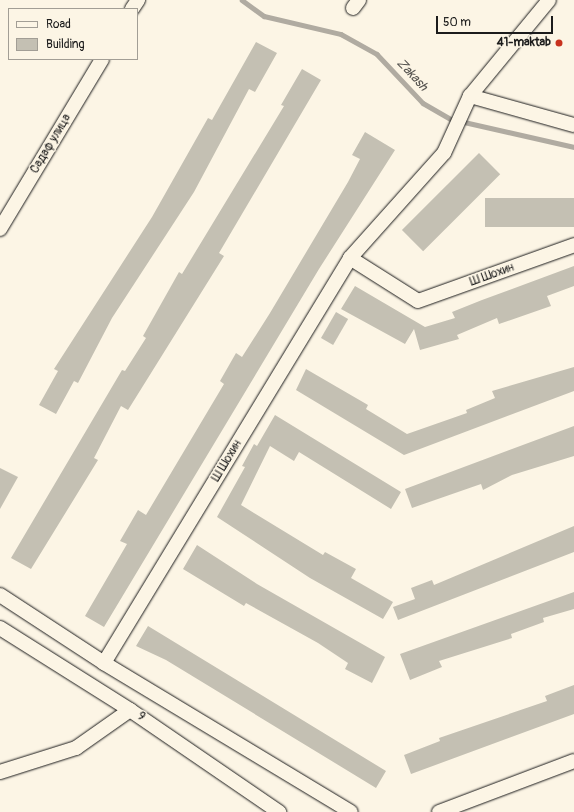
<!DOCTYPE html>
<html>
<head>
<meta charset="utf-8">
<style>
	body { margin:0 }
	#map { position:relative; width:574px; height:812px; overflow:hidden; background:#fcf5e5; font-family:Pangolin,sans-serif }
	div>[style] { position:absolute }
	.stream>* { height:4.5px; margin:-2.25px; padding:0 2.25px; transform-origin:2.25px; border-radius:2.25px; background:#b0aba1 }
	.building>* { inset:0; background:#c4c0b3; transform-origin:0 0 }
	.roads { filter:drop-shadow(0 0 1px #1c1c1c) drop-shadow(0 0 1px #1c1c1c) }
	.minor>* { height:14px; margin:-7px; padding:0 7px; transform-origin:7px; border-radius:7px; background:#fcf5e5 }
	.dots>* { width:11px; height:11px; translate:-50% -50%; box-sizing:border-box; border:2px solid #fcf5e5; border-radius:50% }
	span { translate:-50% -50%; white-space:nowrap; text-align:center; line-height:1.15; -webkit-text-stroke:3px #fcf5e5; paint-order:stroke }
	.poi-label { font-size:12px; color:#1c1c1c; font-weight:700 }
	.right { translate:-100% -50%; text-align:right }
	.street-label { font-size:12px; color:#1c1c1c }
	.water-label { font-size:13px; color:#575551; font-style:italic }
	.legend { position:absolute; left:8px; top:8px; width:130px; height:52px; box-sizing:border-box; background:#fcf5e5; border:1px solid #a29e95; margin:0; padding:5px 7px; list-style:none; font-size:12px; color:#1c1c1c }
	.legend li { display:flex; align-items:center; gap:8px; height:20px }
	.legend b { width:20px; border:1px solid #a29e95 }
	.scale { position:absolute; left:436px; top:16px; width:117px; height:18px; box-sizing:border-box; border:2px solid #1c1c1c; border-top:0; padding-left:5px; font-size:12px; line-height:14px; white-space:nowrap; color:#1c1c1c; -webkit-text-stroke:3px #fcf5e5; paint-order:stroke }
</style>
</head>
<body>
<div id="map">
	<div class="stream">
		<div style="left:242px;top:0;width:27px;rotate:36deg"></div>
		<div style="left:264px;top:16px;width:79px;rotate:13.2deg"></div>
		<div style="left:341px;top:34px;width:41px;rotate:29.1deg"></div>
		<div style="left:377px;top:54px;width:67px;rotate:46.8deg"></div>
		<div style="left:423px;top:103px;width:32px;rotate:30deg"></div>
		<div style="left:451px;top:119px;width:126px;rotate:12.8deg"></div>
	</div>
	<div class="building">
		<div style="clip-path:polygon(256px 42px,277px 53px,255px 92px,249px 89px,194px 192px,112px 318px,78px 383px,74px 381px,56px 414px,39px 405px,58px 371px,54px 369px,152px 217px,208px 118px,212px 120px)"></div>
		<div style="clip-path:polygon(302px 69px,321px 80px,219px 253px,224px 256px,128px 410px,121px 406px,94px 458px,98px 460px,31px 569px,11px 558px,122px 370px,125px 371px,146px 338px,143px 336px,179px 272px,182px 274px,284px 106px,281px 105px)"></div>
		<div style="clip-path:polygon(365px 132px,395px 150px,319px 269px,104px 627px,85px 616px,127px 544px,120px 541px,138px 510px,146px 515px,224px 384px,220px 381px,236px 353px,242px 357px,270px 313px,348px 182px,360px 159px,352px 155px)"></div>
		<div style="left:479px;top:153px;width:30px;height:109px;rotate:45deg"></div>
		<div style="left:574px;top:198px;width:29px;height:89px;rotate:90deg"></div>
		<div style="clip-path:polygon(574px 266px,574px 286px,547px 296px,551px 306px,499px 324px,497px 318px,457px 335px,459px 339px,420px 350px,414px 329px,405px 344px,341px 309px,355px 286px,425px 327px,455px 318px,452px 312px,482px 300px)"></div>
		<div style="left:336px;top:312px;width:14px;height:30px;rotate:30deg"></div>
		<div style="clip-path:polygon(574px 367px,574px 391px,404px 455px,296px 390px,306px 369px,368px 405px,366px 409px,407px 434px,467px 413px,466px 410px,495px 398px,492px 391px)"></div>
		<div style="clip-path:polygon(275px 415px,401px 492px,391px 509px,299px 452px,294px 461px,270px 446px,241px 505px,323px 555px,325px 552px,356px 569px,351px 578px,393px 602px,383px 619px,310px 578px,217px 517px,245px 467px,242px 466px,254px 444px,257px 446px)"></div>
		<div style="clip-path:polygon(574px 426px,574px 456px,512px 475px,483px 490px,481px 484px,412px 508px,405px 489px)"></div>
		<div style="clip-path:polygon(0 468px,18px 477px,0 509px)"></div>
		<div style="clip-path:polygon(574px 526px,574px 552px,398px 620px,393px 607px,415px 599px,411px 588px,432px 580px,434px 585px)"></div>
		<div style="clip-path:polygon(197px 545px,257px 584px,385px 657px,372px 683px,345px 669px,348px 663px,318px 643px,246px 603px,244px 606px,183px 569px)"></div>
		<div style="clip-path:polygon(574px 592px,574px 609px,543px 618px,544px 622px,511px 634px,512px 638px,439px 661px,442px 667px,410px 680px,400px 654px)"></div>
		<div style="clip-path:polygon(148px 626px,386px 771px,376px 788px,166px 660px,136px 646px)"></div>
		<div style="clip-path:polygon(574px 685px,574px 714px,411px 774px,404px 755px,440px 741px,439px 738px,547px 701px,545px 696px)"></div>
	</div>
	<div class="roads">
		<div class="minor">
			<div style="left:353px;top:8px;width:10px;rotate:-53deg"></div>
			<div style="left:132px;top:9px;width:11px;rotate:-56deg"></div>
			<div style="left:470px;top:96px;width:108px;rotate:15.6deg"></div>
			<div style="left:0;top:229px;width:198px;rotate:-59deg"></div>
			<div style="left:350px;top:258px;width:80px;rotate:32.3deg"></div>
			<div style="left:418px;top:301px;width:166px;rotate:-19.7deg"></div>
			<div style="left:0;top:595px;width:124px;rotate:33.2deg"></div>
			<div style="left:104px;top:663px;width:288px;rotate:31.1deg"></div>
			<div style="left:0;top:628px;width:154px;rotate:32.2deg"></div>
			<div style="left:130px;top:710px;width:181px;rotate:34.4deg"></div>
			<div style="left:104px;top:663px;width:474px;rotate:-58.7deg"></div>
			<div style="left:350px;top:258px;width:141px;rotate:-48.2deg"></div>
			<div style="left:444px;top:153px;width:63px;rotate:-65.5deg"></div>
			<div style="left:470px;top:96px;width:124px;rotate:-50.5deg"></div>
			<div style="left:0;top:772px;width:80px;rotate:-17.5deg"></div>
			<div style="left:76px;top:748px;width:66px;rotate:-35.1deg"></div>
			<div style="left:439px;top:812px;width:144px;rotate:-20.7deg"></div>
		</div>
	</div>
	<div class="dots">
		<div style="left:559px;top:43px;background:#c8321e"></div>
	</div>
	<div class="poi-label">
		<span class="right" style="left:551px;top:43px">41-maktab</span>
	</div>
	<div class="street-label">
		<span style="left:51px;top:144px;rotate:-59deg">Садаф улица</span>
		<span style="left:492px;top:275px;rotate:-20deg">Ш Шохин</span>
		<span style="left:227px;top:461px;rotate:-59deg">Ш Шохин</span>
		<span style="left:141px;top:717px;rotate:34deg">9</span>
	</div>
	<div class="water-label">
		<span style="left:412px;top:75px;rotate:47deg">Zakash</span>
	</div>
	<ul class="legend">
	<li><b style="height:5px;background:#fcf5e5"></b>Road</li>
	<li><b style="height:11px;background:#c4c0b3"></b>Building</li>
	</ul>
	<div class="scale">50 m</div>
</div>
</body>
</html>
